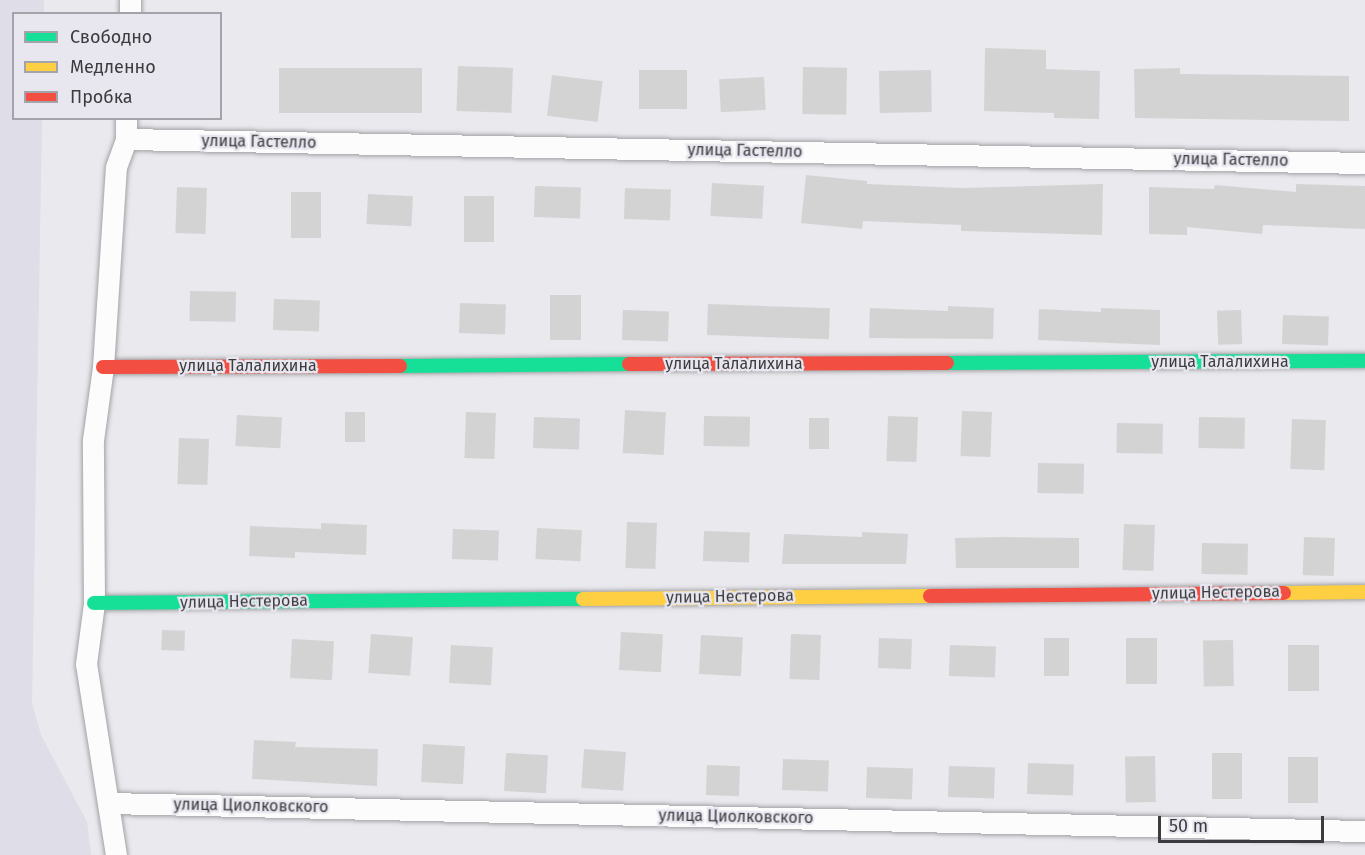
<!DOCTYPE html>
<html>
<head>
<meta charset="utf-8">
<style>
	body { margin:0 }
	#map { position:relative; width:1365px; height:855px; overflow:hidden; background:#e9e9ee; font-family:"Fira Sans",sans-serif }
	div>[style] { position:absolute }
	.built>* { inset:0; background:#dedde8 }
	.building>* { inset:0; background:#d4d3d4; transform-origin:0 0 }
	.roads { filter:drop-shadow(0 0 2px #a3a3a6) drop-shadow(0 0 2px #a3a3a6) }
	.street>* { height:21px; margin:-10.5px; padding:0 10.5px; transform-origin:10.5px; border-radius:10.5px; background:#fcfcfc }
	.fast>* { height:14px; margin:-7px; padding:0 7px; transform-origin:7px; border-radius:7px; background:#16e098 }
	.slow>* { height:14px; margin:-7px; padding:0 7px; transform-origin:7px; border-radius:7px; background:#ffcf43 }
	.jam>* { height:14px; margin:-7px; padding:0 7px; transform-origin:7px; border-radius:7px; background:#f24e42 }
	span { translate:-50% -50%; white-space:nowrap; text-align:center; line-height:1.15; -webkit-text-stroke:4.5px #e8e7f0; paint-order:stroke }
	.street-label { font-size:16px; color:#3c3c3f }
	.legend { position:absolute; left:12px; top:12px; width:210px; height:108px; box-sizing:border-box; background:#e8e7f0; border:2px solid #a3a3a9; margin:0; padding:8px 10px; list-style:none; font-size:18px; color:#3c3c3f }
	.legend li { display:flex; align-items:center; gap:12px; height:30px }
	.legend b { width:30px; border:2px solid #a3a3a9 }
	.scale { position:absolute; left:1158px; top:816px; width:166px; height:27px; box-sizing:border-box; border:3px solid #3c3c3f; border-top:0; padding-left:8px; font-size:18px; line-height:21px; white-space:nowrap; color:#3c3c3f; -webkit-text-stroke:4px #e8e7f0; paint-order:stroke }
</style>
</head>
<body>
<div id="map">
	<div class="built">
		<div style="clip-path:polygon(0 0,44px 0,44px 13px,14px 14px,14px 118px,42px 119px,32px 703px,41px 735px,87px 822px,91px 855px,0 855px)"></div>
	</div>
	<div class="building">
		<div style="clip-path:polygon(985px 48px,1046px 50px,1046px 69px,1100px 71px,1099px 119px,1054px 118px,1054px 113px,984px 111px)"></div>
		<div style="left:458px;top:66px;width:55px;height:45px;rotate:2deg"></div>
		<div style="left:803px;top:67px;width:44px;height:47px;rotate:1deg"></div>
		<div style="left:279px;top:68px;width:143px;height:45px"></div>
		<div style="clip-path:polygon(1180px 68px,1180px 74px,1349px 76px,1349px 121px,1135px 118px,1134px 69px)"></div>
		<div style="left:639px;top:70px;width:48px;height:39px"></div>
		<div style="left:931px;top:70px;width:42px;height:52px;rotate:89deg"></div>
		<div style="left:552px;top:75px;width:51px;height:41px;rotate:7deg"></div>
		<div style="left:764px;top:77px;width:33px;height:45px;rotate:87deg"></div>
		<div style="clip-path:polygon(806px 175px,867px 181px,867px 184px,962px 188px,1103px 184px,1102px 235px,961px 231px,961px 225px,863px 221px,862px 229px,801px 223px)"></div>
		<div style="left:712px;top:183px;width:52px;height:33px;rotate:3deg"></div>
		<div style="clip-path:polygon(1296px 184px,1365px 186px,1365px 229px,1263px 225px,1262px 234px,1187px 227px,1187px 235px,1149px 234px,1149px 187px,1214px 189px,1215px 185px,1296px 192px)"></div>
		<div style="left:535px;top:186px;width:46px;height:31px;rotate:2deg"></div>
		<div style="left:177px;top:187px;width:30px;height:46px;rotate:2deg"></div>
		<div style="left:625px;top:188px;width:46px;height:31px;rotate:2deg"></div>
		<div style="left:291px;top:192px;width:30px;height:46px"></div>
		<div style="left:368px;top:194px;width:45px;height:30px;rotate:3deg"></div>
		<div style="left:464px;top:196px;width:30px;height:46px"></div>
		<div style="left:190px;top:291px;width:46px;height:30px;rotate:1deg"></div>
		<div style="left:550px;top:295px;width:31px;height:45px"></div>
		<div style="left:274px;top:299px;width:46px;height:31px;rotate:2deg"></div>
		<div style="left:460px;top:303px;width:46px;height:30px;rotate:2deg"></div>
		<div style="left:708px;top:304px;width:122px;height:31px;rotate:2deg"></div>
		<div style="clip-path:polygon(948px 306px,994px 308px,993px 339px,869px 338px,870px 308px,948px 311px)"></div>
		<div style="clip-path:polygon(1101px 308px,1160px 310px,1160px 345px,1038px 340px,1039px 309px,1101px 312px)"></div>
		<div style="left:623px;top:310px;width:46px;height:30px;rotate:2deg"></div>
		<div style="left:1241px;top:310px;width:34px;height:24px;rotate:88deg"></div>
		<div style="left:1283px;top:315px;width:46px;height:29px;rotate:2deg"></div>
		<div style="left:625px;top:410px;width:41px;height:43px;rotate:3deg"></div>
		<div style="left:962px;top:411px;width:30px;height:45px;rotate:2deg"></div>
		<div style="left:345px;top:412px;width:20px;height:30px"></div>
		<div style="left:466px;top:412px;width:30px;height:46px;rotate:2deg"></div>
		<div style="left:237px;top:415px;width:45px;height:31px;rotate:3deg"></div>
		<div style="left:704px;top:416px;width:46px;height:30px;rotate:1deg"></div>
		<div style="left:888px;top:416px;width:30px;height:45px;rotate:2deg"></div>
		<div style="left:534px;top:417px;width:46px;height:31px;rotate:2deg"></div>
		<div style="left:1199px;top:417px;width:46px;height:31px;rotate:1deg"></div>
		<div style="left:809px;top:418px;width:20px;height:31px"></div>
		<div style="left:1292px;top:419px;width:34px;height:50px;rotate:2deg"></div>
		<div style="left:1117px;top:423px;width:46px;height:30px;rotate:1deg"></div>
		<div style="left:179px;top:438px;width:30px;height:46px;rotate:2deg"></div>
		<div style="left:1038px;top:463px;width:46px;height:30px;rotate:1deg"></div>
		<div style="left:627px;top:522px;width:30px;height:46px;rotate:2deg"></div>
		<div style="clip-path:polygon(321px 523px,367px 525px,366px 555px,295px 552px,295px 558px,249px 556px,250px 526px,321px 529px)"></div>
		<div style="left:1124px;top:524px;width:31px;height:46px;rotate:2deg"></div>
		<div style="left:537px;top:528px;width:45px;height:31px;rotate:3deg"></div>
		<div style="left:453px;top:529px;width:46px;height:30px;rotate:2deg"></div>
		<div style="left:704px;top:531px;width:46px;height:30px;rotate:2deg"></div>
		<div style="clip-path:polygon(862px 532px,908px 534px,906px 564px,782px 564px,784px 534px,862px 537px)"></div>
		<div style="clip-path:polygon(1004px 537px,1079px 538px,1079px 568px,956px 568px,955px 538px)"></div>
		<div style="left:1304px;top:537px;width:31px;height:38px;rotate:2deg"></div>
		<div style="left:1202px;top:543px;width:46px;height:31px;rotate:1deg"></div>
		<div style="left:162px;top:630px;width:23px;height:20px;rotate:2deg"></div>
		<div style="left:621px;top:632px;width:42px;height:38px;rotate:3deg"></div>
		<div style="left:371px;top:634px;width:42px;height:39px;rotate:4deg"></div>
		<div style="left:791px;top:634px;width:30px;height:45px;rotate:2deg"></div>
		<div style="left:701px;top:635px;width:42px;height:39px;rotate:3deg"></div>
		<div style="left:879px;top:638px;width:33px;height:30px;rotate:2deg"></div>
		<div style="left:1069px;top:638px;width:38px;height:25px;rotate:90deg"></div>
		<div style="left:1126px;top:638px;width:31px;height:46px"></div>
		<div style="left:292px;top:639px;width:42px;height:39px;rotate:3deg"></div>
		<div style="left:1233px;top:640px;width:46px;height:30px;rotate:89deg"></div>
		<div style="left:451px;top:645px;width:42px;height:38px;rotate:3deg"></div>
		<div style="left:950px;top:645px;width:46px;height:31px;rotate:2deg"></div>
		<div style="left:1288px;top:645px;width:31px;height:46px"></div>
		<div style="clip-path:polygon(254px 740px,296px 742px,295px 747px,378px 749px,377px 786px,252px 779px)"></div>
		<div style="left:423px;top:744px;width:42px;height:38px;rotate:3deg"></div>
		<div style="left:584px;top:749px;width:42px;height:39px;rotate:4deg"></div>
		<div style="left:506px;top:753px;width:42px;height:38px;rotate:3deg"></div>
		<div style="left:1212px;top:753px;width:30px;height:46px"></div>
		<div style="left:1155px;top:756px;width:46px;height:30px;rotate:89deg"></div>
		<div style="left:1288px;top:757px;width:30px;height:46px"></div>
		<div style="left:783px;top:759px;width:46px;height:31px;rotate:2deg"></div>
		<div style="left:1028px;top:763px;width:46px;height:31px;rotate:2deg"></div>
		<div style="left:707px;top:765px;width:33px;height:30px;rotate:2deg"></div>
		<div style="left:949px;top:766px;width:46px;height:31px;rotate:2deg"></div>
		<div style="left:867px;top:767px;width:46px;height:31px;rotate:2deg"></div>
	</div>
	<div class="roads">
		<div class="street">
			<div style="left:130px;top:14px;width:14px;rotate:-90deg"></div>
			<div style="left:126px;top:139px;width:1239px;rotate:1.11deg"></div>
			<div style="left:108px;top:803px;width:1257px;rotate:1.28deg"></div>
			<div style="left:116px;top:855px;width:193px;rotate:-98.9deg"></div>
			<div style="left:86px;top:664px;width:62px;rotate:-82.5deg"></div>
			<div style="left:94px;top:603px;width:163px;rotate:-90.4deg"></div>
			<div style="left:93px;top:440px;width:74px;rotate:-82.2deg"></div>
			<div style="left:103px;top:367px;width:200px;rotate:-86.3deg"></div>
			<div style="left:116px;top:167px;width:30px;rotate:-70deg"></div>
			<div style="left:126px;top:139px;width:21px;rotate:-90deg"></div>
		</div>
		<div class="fast">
			<div style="left:947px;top:363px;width:418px;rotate:-0.3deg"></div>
			<div style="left:400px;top:366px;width:229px;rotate:-0.5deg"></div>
			<div style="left:94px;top:603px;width:489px;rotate:-0.5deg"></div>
		</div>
		<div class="slow">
			<div style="left:1284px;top:593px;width:81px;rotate:-0.7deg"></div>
			<div style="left:583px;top:599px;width:347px;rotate:-0.5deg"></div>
		</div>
		<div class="jam">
			<div style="left:629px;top:364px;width:318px;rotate:-0.2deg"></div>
			<div style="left:103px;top:367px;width:297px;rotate:-0.2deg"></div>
			<div style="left:930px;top:596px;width:354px;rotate:-0.5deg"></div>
		</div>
	</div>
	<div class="street-label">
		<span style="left:259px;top:142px;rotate:1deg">улица Гастелло</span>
		<span style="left:745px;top:151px;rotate:1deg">улица Гастелло</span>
		<span style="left:1231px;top:160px;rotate:1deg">улица Гастелло</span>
		<span style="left:1220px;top:362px">улица Талалихина</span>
		<span style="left:734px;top:364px">улица Талалихина</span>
		<span style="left:248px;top:366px">улица Талалихина</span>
		<span style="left:1216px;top:593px;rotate:-1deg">улица Нестерова</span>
		<span style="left:730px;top:597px;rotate:-1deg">улица Нестерова</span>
		<span style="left:244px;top:602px;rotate:-1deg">улица Нестерова</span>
		<span style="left:251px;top:806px;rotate:1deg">улица Циолковского</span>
		<span style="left:736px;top:817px;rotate:1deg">улица Циолковского</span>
	</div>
	<ul class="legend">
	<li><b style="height:8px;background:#16e098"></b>Свободно</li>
	<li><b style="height:8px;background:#ffcf43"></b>Медленно</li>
	<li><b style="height:8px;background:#f24e42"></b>Пробка</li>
	</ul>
	<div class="scale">50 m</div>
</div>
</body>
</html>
